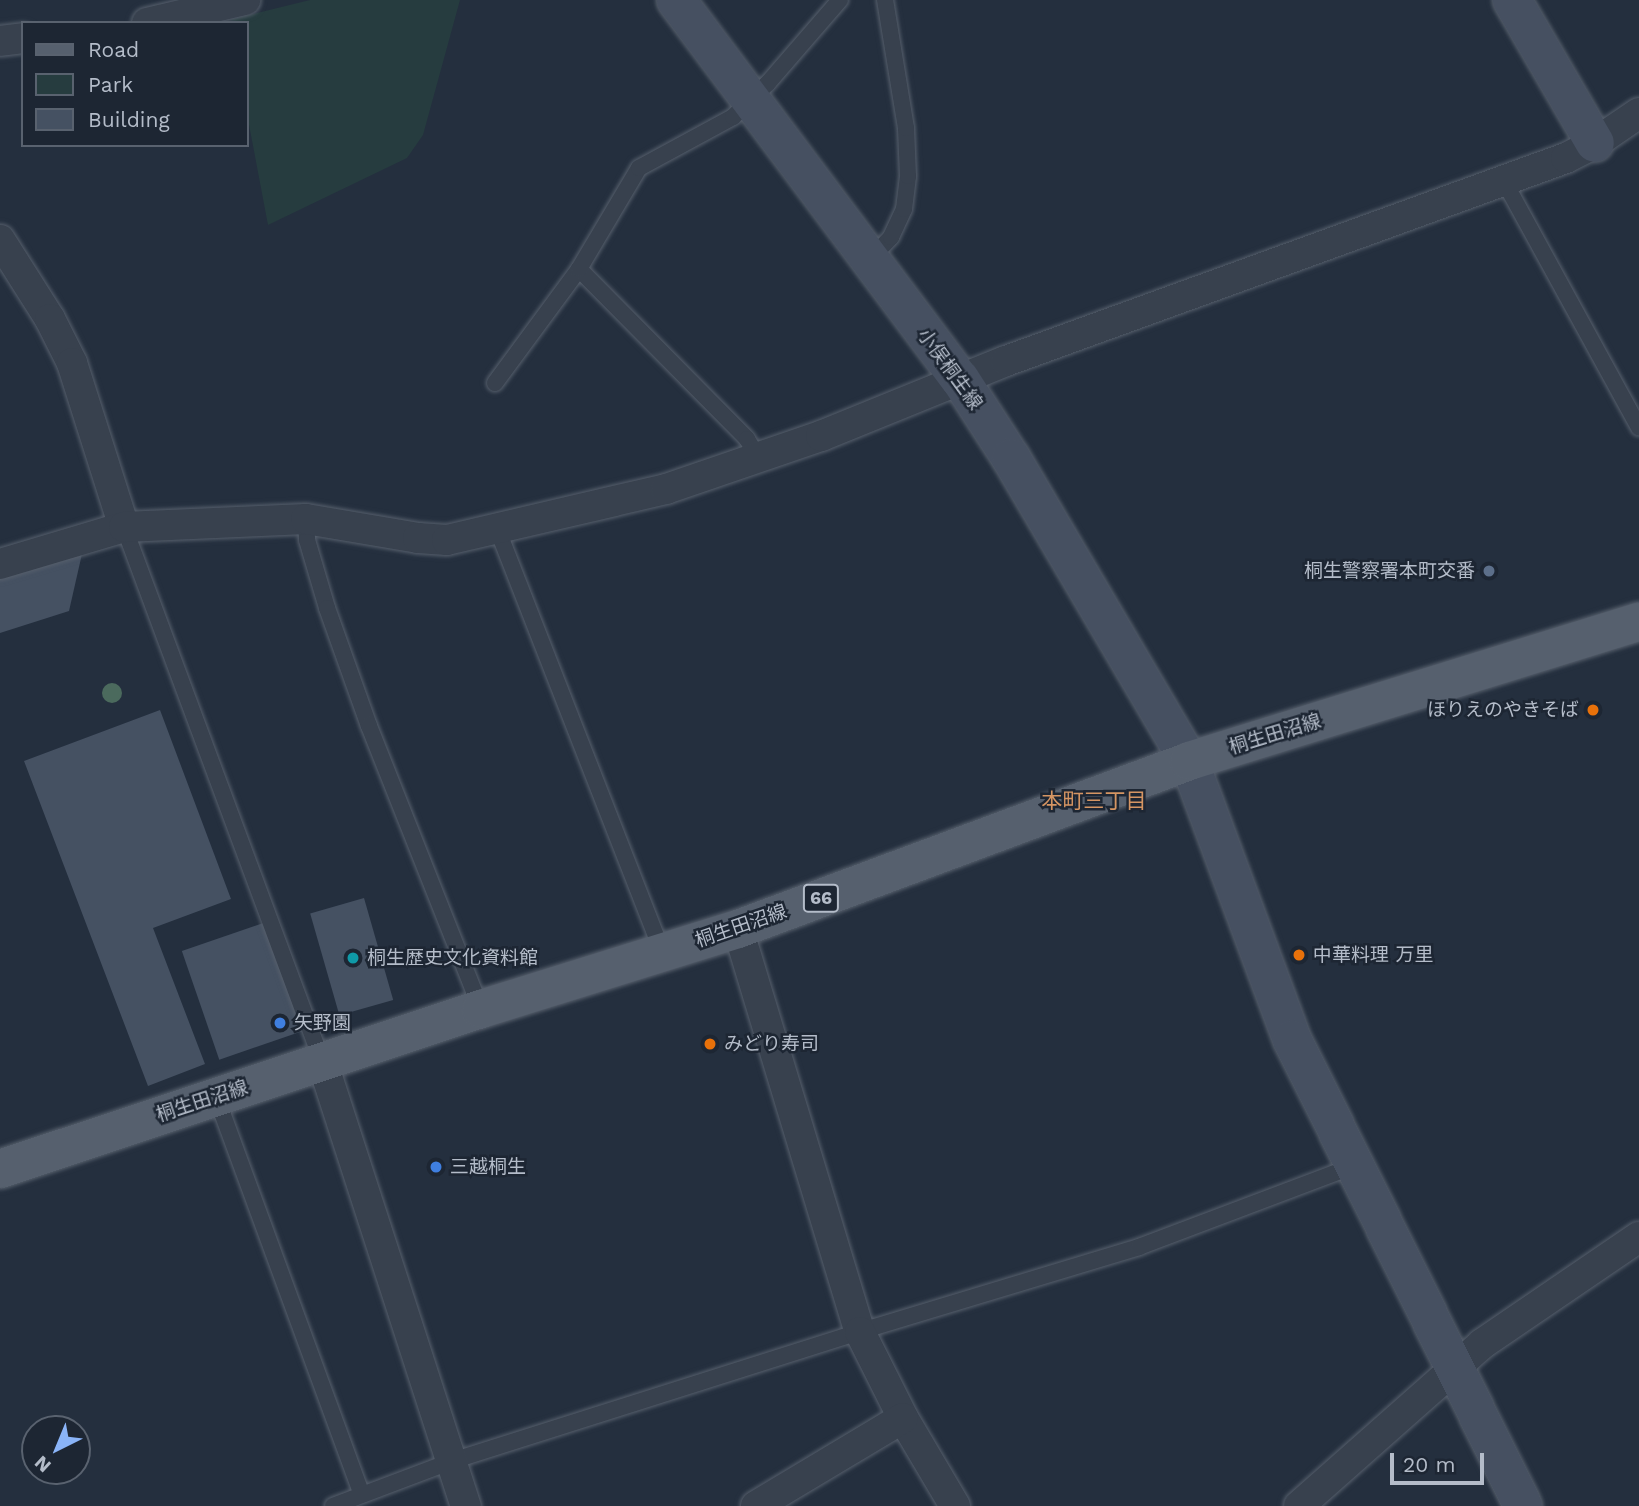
<!DOCTYPE html>
<html>
<head>
<meta charset="utf-8">
<style>
	body { margin:0 }
	#map { position:relative; width:1639px; height:1506px; overflow:hidden; background:#242f3e; font-family:"Work Sans","Noto Sans JP",sans-serif }
	div>[style] { position:absolute }
	.green>* { inset:0; background:#263c3f }
	.building>* { inset:0; background:#455162; transform-origin:0 0 }
	.roads { filter:drop-shadow(0 0 2px #565f6c) drop-shadow(0 0 2px #565f6c) }
	.lane>* { height:16px; margin:-8px; padding:0 8px; transform-origin:8px; border-radius:8px; background:#38414e }
	.street>* { height:30px; margin:-15px; padding:0 15px; transform-origin:15px; border-radius:15px; background:#38414e }
	.secondary>* { height:38px; margin:-19px; padding:0 19px; transform-origin:19px; border-radius:19px; background:#465061 }
	.primary>* { height:38px; margin:-19px; padding:0 19px; transform-origin:19px; border-radius:19px; background:#56606e }
	.trees>* { width:20px; height:20px; margin:-10px; border-radius:50%; background:#4b6a5d }
	.dots>* { width:19px; height:19px; translate:-50% -50%; box-sizing:border-box; border:4px solid #1d2633; border-radius:50% }
	span { translate:-50% -50%; white-space:nowrap; text-align:center; line-height:1.15; -webkit-text-stroke:5px #1d2633; paint-order:stroke }
	.shield-label span { padding:2px 5px; background:#1d2633; border:2px solid; border-radius:5px; -webkit-text-stroke-width:0 }
	.shield-label { font-size:18px; color:#b4bcc9; font-weight:700 }
	.street-label { font-size:19px; color:#b4bcc9 }
	.poi-label { font-size:19px; color:#b4bcc9 }
	.right { translate:-100% -50%; text-align:right }
	.left { translate:0 -50%; text-align:left }
	.neighbourhood-label { font-size:21px; color:#d59563 }
	.legend { position:absolute; left:21px; top:21px; width:228px; height:126px; box-sizing:border-box; background:#1d2633; border:2px solid #59626f; margin:0; padding:9px 12px; list-style:none; font-size:21px; color:#b4bcc9 }
	.legend li { display:flex; align-items:center; gap:14px; height:35px }
	.legend b { width:35px; border:2px solid #59626f }
	.north { position:absolute; left:21px; top:1415px; width:70px; height:70px; box-sizing:border-box; background:#1d2633; border:2px solid #59626f; border-radius:50%; rotate:223deg; font-size:19px; font-weight:700; line-height:28px; text-align:center; color:#b4bcc9 }
	.north::after { content:''; display:block; margin:auto; width:24px; height:32px; background:#8ab4f8; clip-path:polygon(50% 0,100% 100%,50% 72%,0 100%) }
	.scale { position:absolute; left:1390px; top:1453px; width:94px; height:32px; box-sizing:border-box; border:4px solid #b4bcc9; border-top:0; padding-left:9px; font-size:21px; line-height:24px; white-space:nowrap; color:#b4bcc9; -webkit-text-stroke:5px #1d2633; paint-order:stroke }
</style>
</head>
<body>
<div id="map">
	<div class="green">
		<div style="clip-path:polygon(310px 0,460px 0,423px 135px,407px 158px,268px 225px,247px 114px,247px 23px,229px 20px)"></div>
	</div>
	<div class="building">
		<div style="clip-path:polygon(84px 545px,69px 611px,0 633px,0 569px)"></div>
		<div style="clip-path:polygon(160px 710px,231px 899px,153px 928px,205px 1064px,148px 1086px,24px 761px)"></div>
		<div style="left:364px;top:898px;width:106px;height:56px;rotate:74deg"></div>
		<div style="left:266px;top:922px;width:115px;height:89px;rotate:71deg"></div>
	</div>
	<div class="roads">
		<div class="lane">
			<div style="left:1504px;top:181px;width:281px;rotate:61.3deg"></div>
			<div style="left:869px;top:260px;width:32px;rotate:-46deg"></div>
			<div style="left:891px;top:237px;width:31px;rotate:-65deg"></div>
			<div style="left:904px;top:209px;width:33px;rotate:-83deg"></div>
			<div style="left:908px;top:176px;width:48px;rotate:-92.4deg"></div>
			<div style="left:906px;top:128px;width:130px;rotate:-99.3deg"></div>
			<div style="left:579px;top:269px;width:239px;rotate:45.3deg"></div>
			<div style="left:747px;top:439px;width:21px;rotate:59deg"></div>
			<div style="left:495px;top:383px;width:142px;rotate:-53.6deg"></div>
			<div style="left:579px;top:269px;width:117px;rotate:-59.3deg"></div>
			<div style="left:639px;top:168px;width:107px;rotate:-28.5deg"></div>
			<div style="left:733px;top:117px;width:49px;rotate:-44.2deg"></div>
			<div style="left:768px;top:83px;width:110px;rotate:-49.1deg"></div>
			<div style="left:306px;top:519px;width:21px;rotate:87deg"></div>
			<div style="left:307px;top:540px;width:71px;rotate:73.6deg"></div>
			<div style="left:327px;top:608px;width:125px;rotate:70.4deg"></div>
			<div style="left:369px;top:726px;width:304px;rotate:68.4deg"></div>
			<div style="left:124px;top:527px;width:570px;rotate:69.66deg"></div>
			<div style="left:497px;top:528px;width:455px;rotate:68.7deg"></div>
			<div style="left:216px;top:1096px;width:424px;rotate:69.9deg"></div>
			<div style="left:333px;top:1506px;width:127px;rotate:-20.7deg"></div>
			<div style="left:452px;top:1461px;width:440px;rotate:-17.6deg"></div>
			<div style="left:871px;top:1328px;width:280px;rotate:-16.8deg"></div>
			<div style="left:1139px;top:1247px;width:229px;rotate:-20.7deg"></div>
		</div>
		<div class="street">
			<div style="left:147px;top:23px;width:101px;rotate:-13.2deg"></div>
			<div style="left:0;top:41px;width:23px;rotate:-7deg"></div>
			<div style="left:0;top:240px;width:93px;rotate:57.7deg"></div>
			<div style="left:50px;top:319px;width:49px;rotate:63.4deg"></div>
			<div style="left:72px;top:363px;width:172px;rotate:72.4deg"></div>
			<div style="left:0;top:564px;width:129px;rotate:-16.6deg"></div>
			<div style="left:124px;top:527px;width:182px;rotate:-2.5deg"></div>
			<div style="left:306px;top:519px;width:114px;rotate:9.6deg"></div>
			<div style="left:418px;top:538px;width:29px;rotate:4deg"></div>
			<div style="left:447px;top:540px;width:225px;rotate:-13.1deg"></div>
			<div style="left:666px;top:489px;width:164px;rotate:-18.9deg"></div>
			<div style="left:821px;top:436px;width:200px;rotate:-22.1deg"></div>
			<div style="left:1006px;top:361px;width:596px;rotate:-19.93deg"></div>
			<div style="left:1566px;top:158px;width:33px;rotate:-27deg"></div>
			<div style="left:1595px;top:143px;width:53px;rotate:-34.3deg"></div>
			<div style="left:738px;top:929px;width:421px;rotate:73.2deg"></div>
			<div style="left:860px;top:1332px;width:96px;rotate:63.4deg"></div>
			<div style="left:903px;top:1418px;width:102px;rotate:59.4deg"></div>
			<div style="left:322px;top:1061px;width:468px;rotate:72.1deg"></div>
			<div style="left:756px;top:1506px;width:171px;rotate:-30.9deg"></div>
			<div style="left:1299px;top:1506px;width:244px;rotate:-41.5deg"></div>
			<div style="left:1482px;top:1344px;width:190px;rotate:-34.3deg"></div>
		</div>
		<div class="secondary">
			<div style="left:676px;top:0;width:474px;rotate:53.2deg"></div>
			<div style="left:960px;top:379px;width:94px;rotate:57.2deg"></div>
			<div style="left:1011px;top:458px;width:351px;rotate:59.6deg"></div>
			<div style="left:1189px;top:761px;width:296px;rotate:69.7deg"></div>
			<div style="left:1292px;top:1039px;width:521px;rotate:63.68deg"></div>
			<div style="left:1512px;top:0;width:165px;rotate:59.9deg"></div>
		</div>
		<div class="primary">
			<div style="left:0;top:1169px;width:507px;rotate:-18.4deg"></div>
			<div style="left:481px;top:1009px;width:269px;rotate:-17.3deg"></div>
			<div style="left:738px;top:929px;width:481px;rotate:-20.4deg"></div>
			<div style="left:1189px;top:761px;width:471px;rotate:-17.2deg"></div>
		</div>
	</div>
	<div class="trees">
		<div style="left:112px;top:693px"></div>
	</div>
	<div class="dots">
		<div style="left:1489px;top:571px;background:#5c6f8a"></div>
		<div style="left:1593px;top:710px;background:#e8710a"></div>
		<div style="left:1299px;top:955px;background:#e8710a"></div>
		<div style="left:353px;top:958px;background:#0f9aa8"></div>
		<div style="left:280px;top:1023px;background:#3f7fe0"></div>
		<div style="left:710px;top:1044px;background:#e8710a"></div>
		<div style="left:436px;top:1167px;background:#3f7fe0"></div>
	</div>
	<div class="shield-label">
		<span style="left:821px;top:898px">66</span>
	</div>
	<div class="street-label">
		<span style="left:950px;top:369px;rotate:54deg">小俣桐生線</span>
		<span style="left:1275px;top:734px;rotate:-17deg">桐生田沼線</span>
		<span style="left:741px;top:926px;rotate:-19deg">桐生田沼線</span>
		<span style="left:202px;top:1101px;rotate:-18deg">桐生田沼線</span>
	</div>
	<div class="poi-label">
		<span class="right" style="left:1475px;top:571px">桐生警察署本町交番</span>
		<span class="right" style="left:1579px;top:710px">ほりえのやきそば</span>
		<span class="left" style="left:1313px;top:955px">中華料理 万里</span>
		<span class="left" style="left:367px;top:958px">桐生歴史文化資料館</span>
		<span class="left" style="left:294px;top:1023px">矢野園</span>
		<span class="left" style="left:724px;top:1044px">みどり寿司</span>
		<span class="left" style="left:450px;top:1167px">三越桐生</span>
	</div>
	<div class="neighbourhood-label">
		<span style="left:1094px;top:801px">本町三丁目</span>
	</div>
	<ul class="legend">
	<li><b style="height:9px;background:#56606e"></b>Road</li>
	<li><b style="height:19px;background:#263c3f"></b>Park</li>
	<li><b style="height:19px;background:#455162"></b>Building</li>
	</ul>
	<div class="north">N</div>
	<div class="scale">20 m</div>
</div>
</body>
</html>
